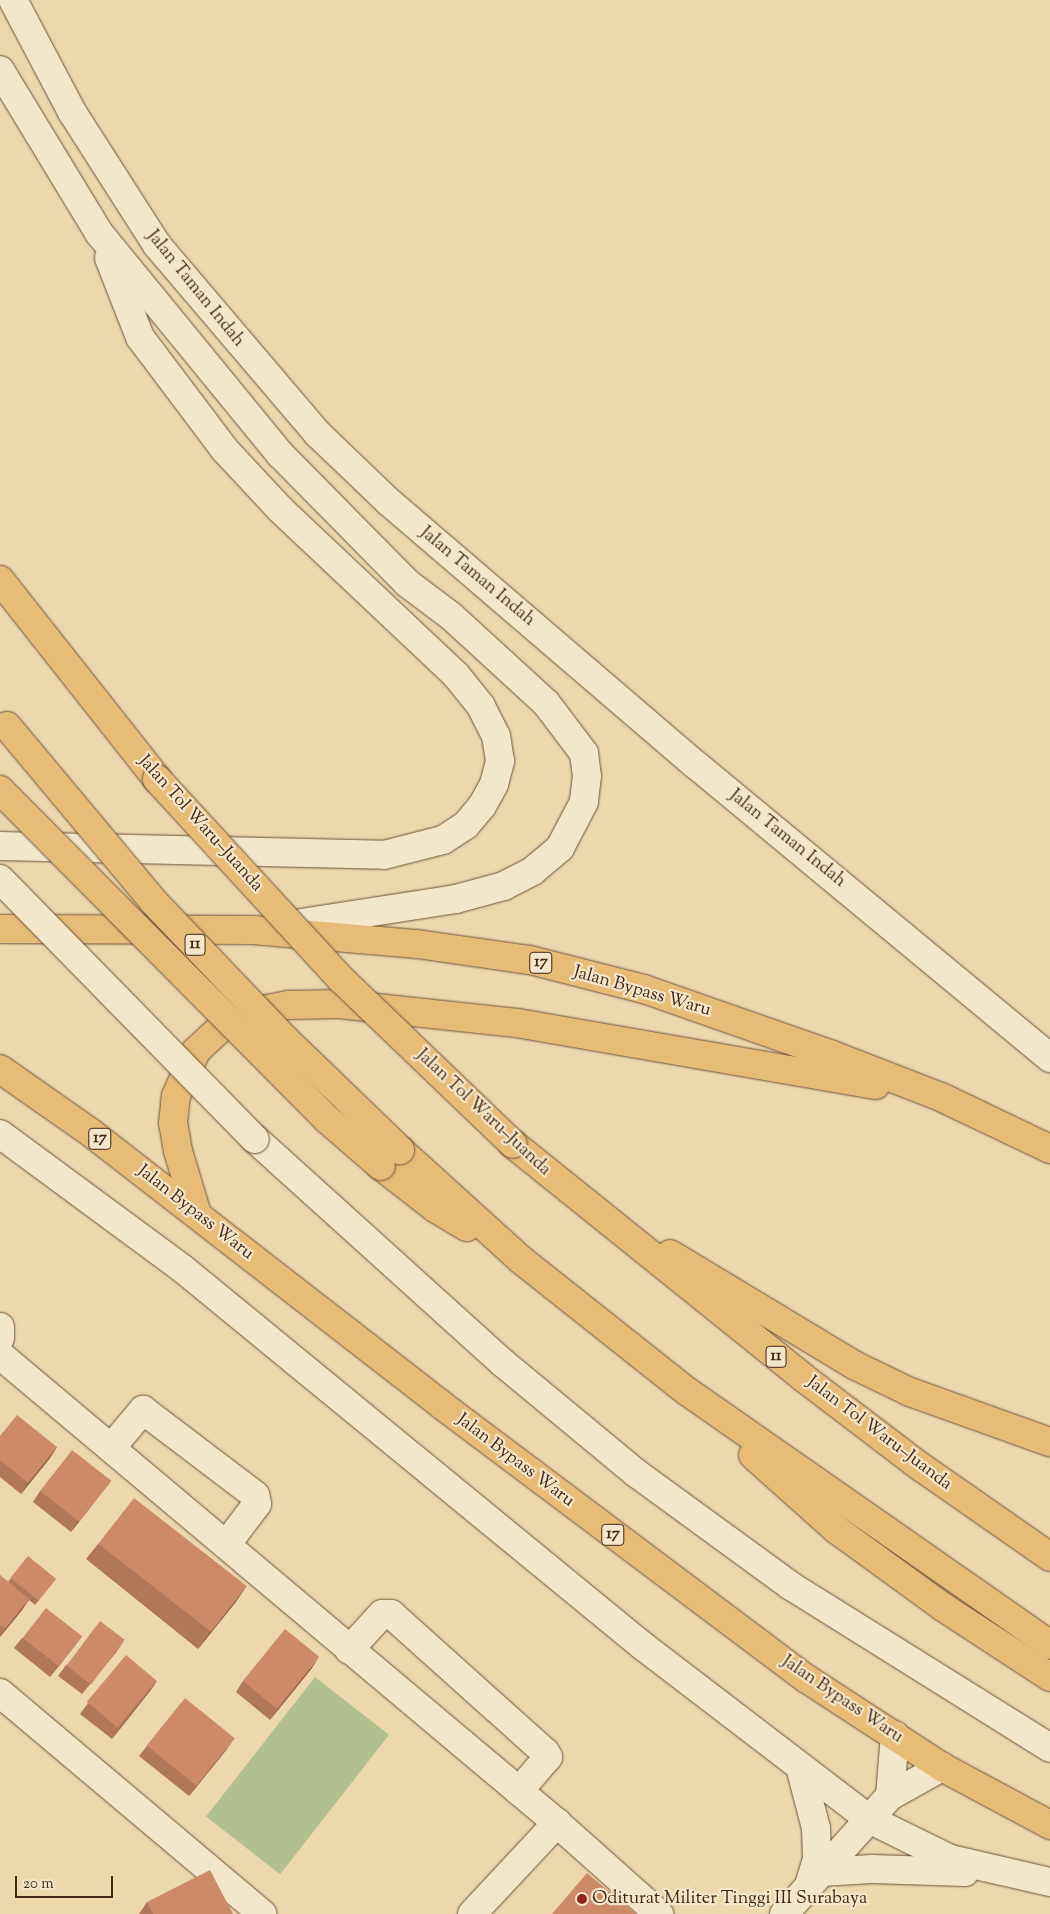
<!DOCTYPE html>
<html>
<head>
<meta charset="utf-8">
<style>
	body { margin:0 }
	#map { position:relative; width:1050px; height:1914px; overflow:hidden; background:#edd8ae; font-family:"Sorts Mill Goudy",serif }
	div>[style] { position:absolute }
	.green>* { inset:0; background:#b2c08f; transform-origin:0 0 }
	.roads { filter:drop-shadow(0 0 1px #6e513b) drop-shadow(0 0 1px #6e513b) }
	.minor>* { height:28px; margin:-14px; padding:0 14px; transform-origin:14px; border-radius:14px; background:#f3e6ca }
	.highway>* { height:28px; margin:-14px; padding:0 14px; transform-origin:14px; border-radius:14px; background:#e6bc77 }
	.bridges { filter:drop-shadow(0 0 1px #6e513b) drop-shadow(0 0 1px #6e513b) }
	.minor-bridge>* { height:28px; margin:-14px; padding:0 14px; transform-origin:14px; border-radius:14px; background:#f3e6ca }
	.highway-bridge>* { height:28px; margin:-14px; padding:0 14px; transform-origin:14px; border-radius:14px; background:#e6bc77 }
	.wall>* { inset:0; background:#b07759 }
	.shaded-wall>* { inset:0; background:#906148 }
	.building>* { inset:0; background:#cd8a67; transform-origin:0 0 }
	.dots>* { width:14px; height:14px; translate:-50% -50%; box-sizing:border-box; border:2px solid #f3e6ca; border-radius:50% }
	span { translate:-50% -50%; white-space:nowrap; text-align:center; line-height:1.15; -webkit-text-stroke:4.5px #f3e6ca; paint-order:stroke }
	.shield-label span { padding:1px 4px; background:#f3e6ca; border:1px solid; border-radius:4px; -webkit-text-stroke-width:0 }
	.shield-label { font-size:16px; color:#432415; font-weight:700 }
	.street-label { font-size:18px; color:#432415 }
	.poi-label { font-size:18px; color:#432415 }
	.left { translate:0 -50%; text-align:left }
	.scale { position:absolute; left:15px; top:1876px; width:98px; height:22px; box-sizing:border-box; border:2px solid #432415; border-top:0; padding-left:6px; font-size:15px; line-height:18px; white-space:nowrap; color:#432415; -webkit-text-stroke:4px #f3e6ca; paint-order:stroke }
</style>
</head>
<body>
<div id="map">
	<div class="green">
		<div style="left:315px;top:1677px;width:94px;height:177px;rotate:38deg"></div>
	</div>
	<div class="roads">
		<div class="minor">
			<div style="left:13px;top:0;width:127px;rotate:62.2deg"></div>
			<div style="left:72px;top:112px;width:158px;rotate:57.4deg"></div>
			<div style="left:157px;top:245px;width:248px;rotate:49.6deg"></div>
			<div style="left:318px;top:434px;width:98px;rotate:43.8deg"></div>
			<div style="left:389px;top:502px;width:404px;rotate:40.6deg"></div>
			<div style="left:696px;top:765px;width:460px;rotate:39.6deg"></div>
			<div style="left:0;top:70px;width:191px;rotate:58.7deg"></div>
			<div style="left:99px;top:233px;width:286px;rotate:50.7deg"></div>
			<div style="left:280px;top:454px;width:181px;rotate:45.4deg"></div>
			<div style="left:407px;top:583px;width:55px;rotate:36.9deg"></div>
			<div style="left:451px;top:616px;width:129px;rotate:42.5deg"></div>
			<div style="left:546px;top:703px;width:63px;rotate:52.8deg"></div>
			<div style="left:584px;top:753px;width:23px;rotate:83deg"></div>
			<div style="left:587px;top:776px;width:26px;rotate:97deg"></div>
			<div style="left:584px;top:802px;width:52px;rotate:117.6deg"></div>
			<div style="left:560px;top:848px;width:35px;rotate:140deg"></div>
			<div style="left:533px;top:871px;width:33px;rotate:153deg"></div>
			<div style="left:504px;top:886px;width:50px;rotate:164.8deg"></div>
			<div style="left:456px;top:899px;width:183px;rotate:171.2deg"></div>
			<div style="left:0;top:846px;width:384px;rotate:1.3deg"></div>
			<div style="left:384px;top:855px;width:61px;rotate:-14.3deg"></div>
			<div style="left:443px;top:840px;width:27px;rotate:-33deg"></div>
			<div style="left:466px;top:825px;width:25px;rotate:-50deg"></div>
			<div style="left:482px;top:806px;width:25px;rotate:-61deg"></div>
			<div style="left:494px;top:784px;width:24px;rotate:-75deg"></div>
			<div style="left:500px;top:761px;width:25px;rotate:-99deg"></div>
			<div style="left:496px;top:736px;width:34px;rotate:-117deg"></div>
			<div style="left:481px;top:706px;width:40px;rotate:-129deg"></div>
			<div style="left:456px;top:675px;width:242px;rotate:-136.7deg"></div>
			<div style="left:280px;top:509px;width:81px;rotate:-133deg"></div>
			<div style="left:225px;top:450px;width:141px;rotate:-127deg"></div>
			<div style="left:140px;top:337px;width:85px;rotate:-111.4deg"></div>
			<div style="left:0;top:1134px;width:227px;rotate:36.4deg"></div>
			<div style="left:183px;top:1269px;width:596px;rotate:39.35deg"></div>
			<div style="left:644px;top:1647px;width:283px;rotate:37.4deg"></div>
			<div style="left:869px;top:1819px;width:90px;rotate:26.3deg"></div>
			<div style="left:950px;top:1859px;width:103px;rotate:13deg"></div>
			<div style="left:255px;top:1139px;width:334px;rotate:42.1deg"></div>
			<div style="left:503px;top:1363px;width:173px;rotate:39.6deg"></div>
			<div style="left:636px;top:1473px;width:192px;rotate:36.1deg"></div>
			<div style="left:791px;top:1586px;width:305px;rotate:32deg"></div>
			<div style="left:0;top:1327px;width:11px;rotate:90deg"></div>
			<div style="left:0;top:1355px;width:728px;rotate:40.04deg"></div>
			<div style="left:557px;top:1823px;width:137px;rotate:41.7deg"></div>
			<div style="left:111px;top:1448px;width:50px;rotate:-49.9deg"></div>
			<div style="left:143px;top:1410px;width:141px;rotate:37.2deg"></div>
			<div style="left:255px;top:1495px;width:9px;rotate:77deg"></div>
			<div style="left:257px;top:1504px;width:51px;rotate:127.1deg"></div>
			<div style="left:349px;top:1650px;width:49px;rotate:-47.5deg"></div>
			<div style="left:382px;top:1614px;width:9px"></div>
			<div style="left:391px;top:1614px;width:207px;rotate:41.9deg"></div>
			<div style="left:545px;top:1752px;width:6px;rotate:59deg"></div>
			<div style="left:548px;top:1757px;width:45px;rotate:130.5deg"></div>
			<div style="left:0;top:1693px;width:343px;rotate:40.1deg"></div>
			<div style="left:800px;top:1767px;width:63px;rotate:75.3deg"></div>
			<div style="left:816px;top:1828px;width:31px;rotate:88deg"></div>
			<div style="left:817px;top:1859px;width:27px;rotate:107deg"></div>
			<div style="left:890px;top:1796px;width:61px;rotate:-85.3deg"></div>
			<div style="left:821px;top:1872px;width:51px;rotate:-3.4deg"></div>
			<div style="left:872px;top:1869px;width:93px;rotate:1.8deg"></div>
			<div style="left:472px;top:1914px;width:125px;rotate:-47deg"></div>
			<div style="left:784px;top:1914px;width:159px;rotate:-48.1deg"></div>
			<div style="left:890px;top:1796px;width:60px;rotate:-29.1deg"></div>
		</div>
		<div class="highway">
			<div style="left:0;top:580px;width:253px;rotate:51.7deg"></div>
			<div style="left:0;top:929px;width:253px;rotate:0.2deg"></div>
			<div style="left:253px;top:930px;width:165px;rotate:4.9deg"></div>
			<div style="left:417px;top:944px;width:114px;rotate:8.1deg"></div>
			<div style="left:530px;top:960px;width:118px;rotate:14.3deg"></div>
			<div style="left:644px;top:989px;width:197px;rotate:19.3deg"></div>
			<div style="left:830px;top:1054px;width:119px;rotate:21.2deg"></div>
			<div style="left:941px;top:1097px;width:121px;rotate:25.5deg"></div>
			<div style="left:0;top:1069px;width:110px;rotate:35deg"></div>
			<div style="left:90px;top:1132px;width:447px;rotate:37.8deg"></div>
			<div style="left:443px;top:1406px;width:455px;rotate:36.9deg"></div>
			<div style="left:807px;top:1679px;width:161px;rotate:33.1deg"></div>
			<div style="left:942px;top:1767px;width:123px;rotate:28.2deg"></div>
			<div style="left:513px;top:1144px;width:373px;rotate:38.8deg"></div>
			<div style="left:804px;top:1378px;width:147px;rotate:37.3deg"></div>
			<div style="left:921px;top:1467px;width:157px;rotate:34.9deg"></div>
			<div style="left:400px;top:1150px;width:162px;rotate:42.2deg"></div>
			<div style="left:520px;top:1259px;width:214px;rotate:38.4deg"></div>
			<div style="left:688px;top:1392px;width:442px;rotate:34.9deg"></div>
			<div style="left:381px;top:1166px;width:68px;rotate:37.9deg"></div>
			<div style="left:435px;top:1208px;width:37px;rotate:31deg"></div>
			<div style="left:197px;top:1214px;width:66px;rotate:-106.8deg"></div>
			<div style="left:178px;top:1151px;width:28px;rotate:-100deg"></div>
			<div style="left:173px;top:1123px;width:27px;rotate:-84deg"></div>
			<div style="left:176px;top:1096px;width:49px;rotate:-66deg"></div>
			<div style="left:196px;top:1051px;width:34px;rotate:-43deg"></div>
			<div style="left:221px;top:1028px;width:35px;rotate:-27deg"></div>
			<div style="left:252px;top:1012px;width:38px;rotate:-11deg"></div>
			<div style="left:289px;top:1005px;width:50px;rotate:-1.1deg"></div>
			<div style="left:339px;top:1004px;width:179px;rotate:6.1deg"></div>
			<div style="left:517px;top:1023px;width:364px;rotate:9.8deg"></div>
			<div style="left:670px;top:1254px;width:217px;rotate:31.1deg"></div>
			<div style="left:856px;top:1366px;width:60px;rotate:25.7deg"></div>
			<div style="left:910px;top:1392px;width:149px;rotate:19.7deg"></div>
			<div style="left:753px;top:1455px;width:113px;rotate:41.8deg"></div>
			<div style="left:837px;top:1530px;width:131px;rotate:36deg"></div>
			<div style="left:943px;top:1607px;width:128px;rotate:33.2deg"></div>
		</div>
	</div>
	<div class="bridges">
		<div class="minor-bridge">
			<div style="left:0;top:879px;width:364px;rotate:45.6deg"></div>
		</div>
		<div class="highway-bridge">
			<div style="left:7px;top:726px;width:229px;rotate:50.1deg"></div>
			<div style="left:154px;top:902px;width:190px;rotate:46.3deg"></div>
			<div style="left:285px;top:1039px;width:160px;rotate:44deg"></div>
			<div style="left:157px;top:779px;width:272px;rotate:47.4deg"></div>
			<div style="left:341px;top:979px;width:238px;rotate:43.8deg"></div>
			<div style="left:0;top:790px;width:465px;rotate:45.2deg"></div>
			<div style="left:328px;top:1120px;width:70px;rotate:41deg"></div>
		</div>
	</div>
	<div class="wall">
		<div style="clip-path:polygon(0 1436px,57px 1447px,50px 1458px,21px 1494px,0 1477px)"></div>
		<div style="clip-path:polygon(111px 1481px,103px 1491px,71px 1532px,33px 1502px,40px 1491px)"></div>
		<div style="clip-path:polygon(98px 1544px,246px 1587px,235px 1603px,198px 1649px,86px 1559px)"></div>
		<div style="clip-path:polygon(0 1575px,8px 1582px,11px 1578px,56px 1579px,35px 1605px,29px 1600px,22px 1610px,0 1637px)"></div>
		<div style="clip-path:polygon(82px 1636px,50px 1677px,14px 1648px,22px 1638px)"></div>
		<div style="clip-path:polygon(117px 1651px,82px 1694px,58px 1676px,66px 1665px)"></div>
		<div style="clip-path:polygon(312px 1668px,270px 1720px,236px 1692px,243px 1681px)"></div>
		<div style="clip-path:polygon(157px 1681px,150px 1691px,112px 1739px,80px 1714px,88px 1703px)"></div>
		<div style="clip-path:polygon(147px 1746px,227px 1749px,189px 1796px,139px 1756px)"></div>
		<div style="clip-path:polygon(147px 1902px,233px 1914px,139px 1914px)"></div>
	</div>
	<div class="shaded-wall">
		<div style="clip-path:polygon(57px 1447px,50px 1458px,21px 1494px,28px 1483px)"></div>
		<div style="clip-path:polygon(111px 1481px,103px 1491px,71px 1532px,78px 1521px)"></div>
		<div style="clip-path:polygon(246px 1587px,235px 1603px,198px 1649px,209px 1633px)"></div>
		<div style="clip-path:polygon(29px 1599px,22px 1610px,0 1637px,5px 1629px)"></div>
		<div style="clip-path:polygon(82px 1636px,74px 1647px,50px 1677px,58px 1666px)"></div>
		<div style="clip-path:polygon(125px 1640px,117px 1651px,82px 1694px,90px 1684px)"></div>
		<div style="clip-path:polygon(319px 1657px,312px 1668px,270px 1720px,278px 1709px)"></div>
		<div style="clip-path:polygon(157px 1681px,150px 1691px,112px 1739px,120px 1728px)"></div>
		<div style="clip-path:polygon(235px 1738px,227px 1749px,189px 1796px,197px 1785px)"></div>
	</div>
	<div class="building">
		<div style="clip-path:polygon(17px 1415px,57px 1447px,28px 1483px,0 1460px,0 1436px)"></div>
		<div style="left:72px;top:1450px;width:50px;height:52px;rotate:38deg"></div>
		<div style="left:134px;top:1498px;width:143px;height:58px;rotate:38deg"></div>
		<div style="left:28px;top:1556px;width:36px;height:28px;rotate:39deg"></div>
		<div style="clip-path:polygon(0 1575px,29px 1599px,5px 1629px,0 1625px)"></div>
		<div style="left:46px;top:1608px;width:46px;height:38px;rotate:38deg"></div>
		<div style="left:100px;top:1621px;width:31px;height:56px;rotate:37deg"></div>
		<div style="left:285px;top:1629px;width:44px;height:67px;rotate:39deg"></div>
		<div style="left:126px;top:1655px;width:40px;height:61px;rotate:40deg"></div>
		<div style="left:185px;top:1698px;width:64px;height:61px;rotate:39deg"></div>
		<div style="clip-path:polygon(210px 1870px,233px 1914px,153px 1914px,147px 1902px)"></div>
		<div style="clip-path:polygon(587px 1873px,636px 1914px,552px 1914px)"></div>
	</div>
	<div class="dots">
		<div style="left:582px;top:1899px;background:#8f2418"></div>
	</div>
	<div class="shield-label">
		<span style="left:195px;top:945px">11</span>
		<span style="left:541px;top:963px">17</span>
		<span style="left:100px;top:1139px">17</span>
		<span style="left:776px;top:1357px">11</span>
		<span style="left:613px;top:1535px">17</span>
	</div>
	<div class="street-label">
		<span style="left:195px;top:289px;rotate:51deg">Jalan Taman Indah</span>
		<span style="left:477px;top:577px;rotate:40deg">Jalan Taman Indah</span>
		<span style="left:200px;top:824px;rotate:48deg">Jalan Tol Waru–Juanda</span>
		<span style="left:787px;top:839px;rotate:39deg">Jalan Taman Indah</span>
		<span style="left:642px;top:992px;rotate:16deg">Jalan Bypass Waru</span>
		<span style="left:483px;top:1113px;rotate:43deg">Jalan Tol Waru–Juanda</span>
		<span style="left:195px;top:1213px;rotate:38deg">Jalan Bypass Waru</span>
		<span style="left:879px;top:1434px;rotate:37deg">Jalan Tol Waru–Juanda</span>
		<span style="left:515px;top:1461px;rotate:37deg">Jalan Bypass Waru</span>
		<span style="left:842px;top:1700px;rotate:34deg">Jalan Bypass Waru</span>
	</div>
	<div class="poi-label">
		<span class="left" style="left:592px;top:1899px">Oditurat Militer Tinggi III Surabaya</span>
	</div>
	<div class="scale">20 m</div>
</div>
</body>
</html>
